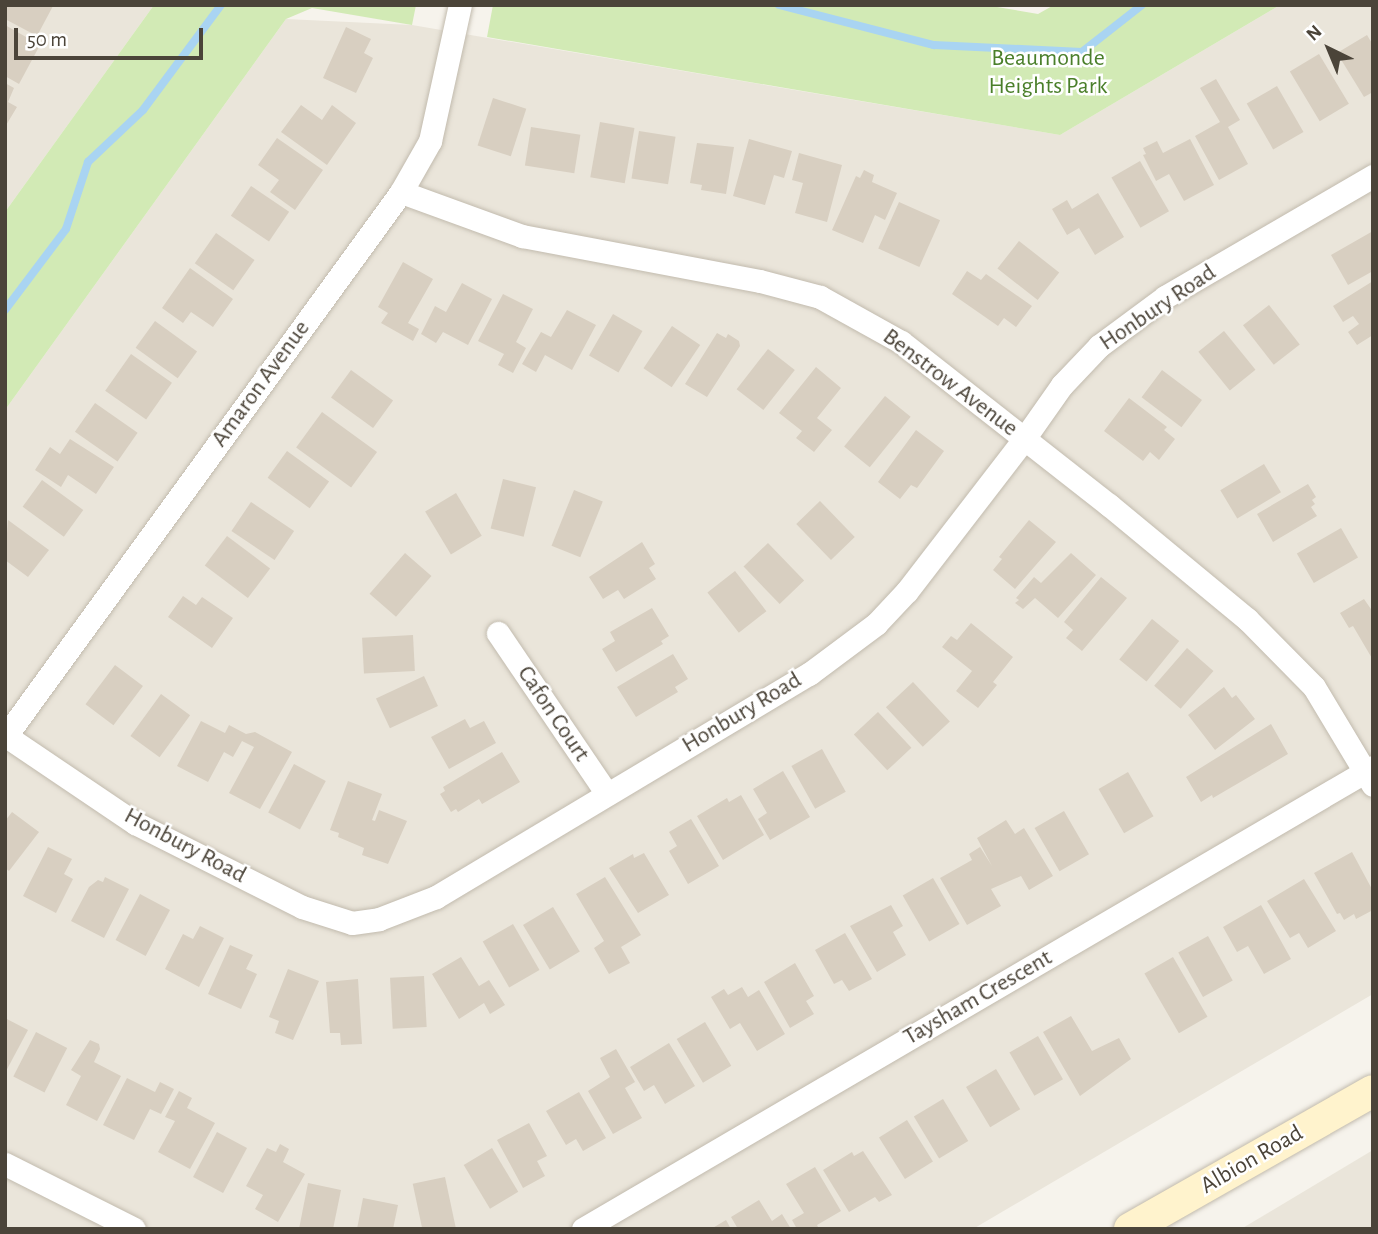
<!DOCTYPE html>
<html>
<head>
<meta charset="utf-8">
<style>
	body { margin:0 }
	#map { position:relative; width:1378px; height:1234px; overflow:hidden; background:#f6f3ec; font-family:"Alegreya Sans",sans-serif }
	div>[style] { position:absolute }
	.residential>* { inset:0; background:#eae5da }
	.green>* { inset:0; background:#d2eab5 }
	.stream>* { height:8px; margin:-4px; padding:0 4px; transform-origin:4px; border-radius:4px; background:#a9d4f2 }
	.building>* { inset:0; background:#d8cfc1; transform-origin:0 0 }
	.roads { filter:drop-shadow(0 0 2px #c2bbae) drop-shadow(0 0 2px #c2bbae) }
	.minor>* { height:23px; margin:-11.5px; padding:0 11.5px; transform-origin:11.5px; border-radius:11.5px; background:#fff }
	.secondary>* { height:32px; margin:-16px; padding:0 16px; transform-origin:16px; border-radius:16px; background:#fff3cd }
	span { translate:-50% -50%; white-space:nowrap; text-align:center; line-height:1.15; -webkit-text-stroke:5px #fff; paint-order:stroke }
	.park-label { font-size:24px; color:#4a7f2a }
	.street-label { font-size:24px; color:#4b4439 }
	.frame { position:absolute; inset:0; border:7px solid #4b4439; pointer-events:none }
	.north { position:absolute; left:1294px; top:14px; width:70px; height:70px; -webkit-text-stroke:5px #fff; paint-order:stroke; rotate:317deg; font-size:19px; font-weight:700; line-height:28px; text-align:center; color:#4b4439 }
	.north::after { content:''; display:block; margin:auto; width:24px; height:32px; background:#4b4439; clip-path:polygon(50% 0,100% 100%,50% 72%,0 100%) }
	.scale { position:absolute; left:14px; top:28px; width:189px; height:32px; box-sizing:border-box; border:4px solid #4b4439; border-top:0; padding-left:9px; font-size:21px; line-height:24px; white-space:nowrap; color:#4b4439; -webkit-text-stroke:5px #fff; paint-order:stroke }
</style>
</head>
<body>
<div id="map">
	<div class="residential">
		<div style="clip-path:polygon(5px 5px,154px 5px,5px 212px)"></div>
		<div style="clip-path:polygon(1280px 5px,1373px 5px,1373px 994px,973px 1229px,5px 1229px,5px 410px,286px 19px,412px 25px,1060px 135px)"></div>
		<div style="clip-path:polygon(1373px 1150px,1373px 1229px,1241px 1229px)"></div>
	</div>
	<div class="green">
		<div style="clip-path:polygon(154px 5px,416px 5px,412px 25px,312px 8px,286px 19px,5px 410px,5px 212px)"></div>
		<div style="clip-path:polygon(493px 5px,985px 5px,1038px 14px,1054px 5px,1280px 5px,1060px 135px,487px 37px)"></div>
	</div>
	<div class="stream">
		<div style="left:779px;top:5px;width:160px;rotate:14.5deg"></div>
		<div style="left:934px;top:45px;width:148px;rotate:2.7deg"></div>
		<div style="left:1082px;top:52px;width:76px;rotate:-38.1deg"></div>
		<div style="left:5px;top:310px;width:101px;rotate:-53deg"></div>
		<div style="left:66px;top:229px;width:71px;rotate:-71.8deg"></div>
		<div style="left:88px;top:162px;width:76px;rotate:-43.4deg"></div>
		<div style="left:143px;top:110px;width:131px;rotate:-53.4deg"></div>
	</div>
	<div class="building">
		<div style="clip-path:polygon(5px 5px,52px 5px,53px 6px,37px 36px,5px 19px)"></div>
		<div style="clip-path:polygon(5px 25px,40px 45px,19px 84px,5px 76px)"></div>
		<div style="clip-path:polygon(346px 27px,371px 39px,364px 53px,373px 58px,356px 93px,323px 78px)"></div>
		<div style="clip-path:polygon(1367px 35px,1373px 45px,1373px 92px,1364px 97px,1337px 53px)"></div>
		<div style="left:1319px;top:54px;width:58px;height:34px;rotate:59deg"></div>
		<div style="clip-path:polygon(1216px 79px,1240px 120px,1228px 127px,1248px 164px,1219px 180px,1195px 136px,1220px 122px,1200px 88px)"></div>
		<div style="clip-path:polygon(5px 83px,14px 88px,8px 102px,17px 107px,5px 127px)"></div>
		<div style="left:1277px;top:86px;width:53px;height:35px;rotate:60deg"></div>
		<div style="left:493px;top:98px;width:35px;height:50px;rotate:18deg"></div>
		<div style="clip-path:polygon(301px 105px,322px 120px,332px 105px,356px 123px,327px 165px,281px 132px)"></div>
		<div style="left:600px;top:122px;width:35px;height:56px;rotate:10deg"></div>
		<div style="left:531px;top:127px;width:50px;height:39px;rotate:9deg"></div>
		<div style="left:639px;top:131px;width:37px;height:48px;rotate:9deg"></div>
		<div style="clip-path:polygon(277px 138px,323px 170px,295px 210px,270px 192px,279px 180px,258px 165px)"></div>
		<div style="clip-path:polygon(749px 139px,792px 151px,784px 178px,774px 175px,765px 205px,733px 196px)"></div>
		<div style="clip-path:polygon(1190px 139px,1214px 185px,1184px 201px,1169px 174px,1156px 181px,1143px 155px,1146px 154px,1143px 148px,1157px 141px,1163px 153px)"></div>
		<div style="clip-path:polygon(697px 143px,734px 147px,726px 194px,701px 190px,702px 185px,690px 183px)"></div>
		<div style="clip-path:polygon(799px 153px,842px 165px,827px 222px,795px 213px,803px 183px,792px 180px)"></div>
		<div style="left:1140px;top:161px;width:58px;height:33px;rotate:60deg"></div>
		<div style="clip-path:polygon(864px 170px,874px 175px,872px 182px,897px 193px,885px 220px,875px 215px,863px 243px,832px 230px,856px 176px,860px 178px)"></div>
		<div style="left:251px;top:186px;width:46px;height:36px;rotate:34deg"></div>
		<div style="clip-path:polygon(1098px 193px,1124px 237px,1095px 255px,1079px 228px,1067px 235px,1052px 209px,1067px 200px,1072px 209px)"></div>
		<div style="left:899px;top:202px;width:45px;height:51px;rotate:24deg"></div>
		<div style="clip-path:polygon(1373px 231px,1373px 271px,1348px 285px,1331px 255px)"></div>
		<div style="left:216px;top:233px;width:47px;height:37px;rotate:35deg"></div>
		<div style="left:1019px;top:241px;width:51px;height:35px;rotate:38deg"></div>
		<div style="clip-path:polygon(403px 262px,433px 279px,408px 323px,419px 329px,413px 341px,381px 323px,388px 313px,378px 307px)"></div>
		<div style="clip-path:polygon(190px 268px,233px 299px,213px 327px,191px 312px,183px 323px,162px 308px)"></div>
		<div style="clip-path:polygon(967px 271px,981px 280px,986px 274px,1032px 306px,1016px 327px,1004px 318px,998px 326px,952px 294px)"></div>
		<div style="clip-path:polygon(1373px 281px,1373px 335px,1357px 345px,1348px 332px,1359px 324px,1353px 316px,1343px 322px,1333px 306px)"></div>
		<div style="clip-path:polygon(462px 283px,492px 299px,468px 345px,443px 332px,436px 343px,421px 334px,435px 306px,446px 312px)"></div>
		<div style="clip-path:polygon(503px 294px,533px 309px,516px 342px,526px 348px,513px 373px,498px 365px,504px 354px,478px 341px)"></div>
		<div style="left:1269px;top:305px;width:50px;height:33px;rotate:52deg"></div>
		<div style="clip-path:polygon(567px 310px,596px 325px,572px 370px,545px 355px,536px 372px,522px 364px,541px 332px,551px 337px)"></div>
		<div style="left:613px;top:314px;width:34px;height:48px;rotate:30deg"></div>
		<div style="left:155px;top:321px;width:52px;height:33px;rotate:36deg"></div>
		<div style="left:672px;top:326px;width:34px;height:51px;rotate:34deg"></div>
		<div style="left:1224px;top:331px;width:50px;height:33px;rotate:51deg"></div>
		<div style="clip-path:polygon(717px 333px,726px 338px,728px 334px,739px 341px,740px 346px,707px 397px,685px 384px)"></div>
		<div style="left:768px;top:349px;width:34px;height:51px;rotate:38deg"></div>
		<div style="left:131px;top:354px;width:50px;height:45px;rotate:35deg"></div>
		<div style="clip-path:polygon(816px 367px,841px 388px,817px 418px,832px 430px,814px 452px,796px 438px,802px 431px,779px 413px)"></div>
		<div style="left:351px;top:370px;width:52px;height:34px;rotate:36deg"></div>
		<div style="left:1162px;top:370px;width:50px;height:34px;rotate:37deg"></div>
		<div style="left:885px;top:396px;width:33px;height:65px;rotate:39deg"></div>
		<div style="clip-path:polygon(1129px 398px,1167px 427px,1164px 430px,1175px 439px,1159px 460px,1150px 452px,1143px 461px,1104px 431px)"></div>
		<div style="left:95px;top:403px;width:52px;height:35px;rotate:35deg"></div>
		<div style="left:322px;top:412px;width:68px;height:44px;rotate:36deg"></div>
		<div style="clip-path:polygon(916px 430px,944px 451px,917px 488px,911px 485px,900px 499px,878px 482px)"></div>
		<div style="clip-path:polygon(70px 439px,114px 467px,96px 494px,68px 475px,61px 487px,35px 470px,50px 447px,60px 454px)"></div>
		<div style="left:287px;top:451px;width:52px;height:33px;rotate:36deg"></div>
		<div style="left:1264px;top:464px;width:33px;height:51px;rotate:59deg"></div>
		<div style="left:503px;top:479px;width:34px;height:51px;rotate:14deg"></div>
		<div style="left:42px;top:480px;width:51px;height:33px;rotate:36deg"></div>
		<div style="clip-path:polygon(1308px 484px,1316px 497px,1312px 500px,1315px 504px,1311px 507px,1317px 516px,1273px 542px,1257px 514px)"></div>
		<div style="left:574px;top:490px;width:31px;height:60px;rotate:22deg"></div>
		<div style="left:456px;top:493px;width:50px;height:36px;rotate:59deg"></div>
		<div style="left:820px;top:501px;width:50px;height:33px;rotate:46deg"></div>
		<div style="left:251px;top:502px;width:52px;height:35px;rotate:34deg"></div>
		<div style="clip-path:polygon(8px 520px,49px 550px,28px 577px,5px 560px)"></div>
		<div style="clip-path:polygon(1029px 520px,1056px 542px,1015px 589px,993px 570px,1002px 559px,999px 557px)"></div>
		<div style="left:1341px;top:528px;width:34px;height:51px;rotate:60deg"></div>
		<div style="left:227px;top:536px;width:54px;height:37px;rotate:37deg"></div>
		<div style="clip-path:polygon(642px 542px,655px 564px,649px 568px,656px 579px,624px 599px,618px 590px,603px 599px,589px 577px)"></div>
		<div style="left:768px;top:543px;width:52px;height:34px;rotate:46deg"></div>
		<div style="left:405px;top:553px;width:35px;height:54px;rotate:41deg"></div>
		<div style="clip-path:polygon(1071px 553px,1096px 575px,1058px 618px,1035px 598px,1023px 609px,1015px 603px,1019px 600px,1016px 598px,1034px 577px,1041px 583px)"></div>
		<div style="left:735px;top:571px;width:51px;height:35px;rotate:52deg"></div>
		<div style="clip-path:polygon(1101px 577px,1127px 598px,1082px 651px,1066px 638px,1073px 630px,1064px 622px)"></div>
		<div style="clip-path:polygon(183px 596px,196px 605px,202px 597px,233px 618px,212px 648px,168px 617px)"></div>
		<div style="clip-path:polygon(1364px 599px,1373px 612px,1373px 660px,1353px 626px,1349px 628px,1340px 613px)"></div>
		<div style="clip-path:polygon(652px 608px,669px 636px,661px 641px,663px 644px,616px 672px,602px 649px,615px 641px,610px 632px)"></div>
		<div style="left:1152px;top:619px;width:35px;height:52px;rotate:39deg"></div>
		<div style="clip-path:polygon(971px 623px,1013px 657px,993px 682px,997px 685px,978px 708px,956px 691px,972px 671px,942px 647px,951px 636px,957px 640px)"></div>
		<div style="left:413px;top:635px;width:36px;height:51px;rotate:87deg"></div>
		<div style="left:1187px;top:648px;width:35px;height:50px;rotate:41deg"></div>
		<div style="clip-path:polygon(673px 654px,688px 679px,675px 687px,678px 692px,636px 717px,617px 687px)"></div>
		<div style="left:115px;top:665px;width:35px;height:49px;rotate:37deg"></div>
		<div style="left:424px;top:676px;width:33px;height:53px;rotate:65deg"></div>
		<div style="left:913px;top:682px;width:54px;height:37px;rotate:47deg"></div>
		<div style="clip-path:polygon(1224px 687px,1232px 698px,1236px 695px,1255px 719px,1215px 750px,1188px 715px)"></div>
		<div style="left:161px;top:694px;width:36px;height:52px;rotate:36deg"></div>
		<div style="left:878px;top:712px;width:49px;height:33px;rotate:47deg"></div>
		<div style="clip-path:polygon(465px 719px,470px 728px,484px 721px,496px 743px,449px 769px,431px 737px)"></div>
		<div style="clip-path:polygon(201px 721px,225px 733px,229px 725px,246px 734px,255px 732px,292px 752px,260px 809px,229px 793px,254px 747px,242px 741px,233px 757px,224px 752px,208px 782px,177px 766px)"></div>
		<div style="clip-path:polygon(1271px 724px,1288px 754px,1213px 798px,1212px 795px,1201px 802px,1186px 777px)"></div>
		<div style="left:822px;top:749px;width:49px;height:35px;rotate:61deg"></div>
		<div style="clip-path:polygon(502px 752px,520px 782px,482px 804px,479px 799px,458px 812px,456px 809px,451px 812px,440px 794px,445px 791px,443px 787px)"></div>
		<div style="left:294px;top:764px;width:36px;height:55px;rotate:28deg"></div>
		<div style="clip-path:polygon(783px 771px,810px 817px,770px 840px,758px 819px,767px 813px,753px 789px)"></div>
		<div style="left:1128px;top:772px;width:51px;height:34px;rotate:60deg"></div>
		<div style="clip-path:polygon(348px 781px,382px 794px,372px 820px,375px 821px,379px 810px,407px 821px,388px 864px,362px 855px,364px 848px,338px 837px,339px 833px,330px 830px)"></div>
		<div style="clip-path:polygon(741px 795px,764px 835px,723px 860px,697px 816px,727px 798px,729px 802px)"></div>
		<div style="left:1064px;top:811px;width:50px;height:34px;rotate:60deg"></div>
		<div style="clip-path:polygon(12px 812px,39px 832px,9px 871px,5px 868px,5px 821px)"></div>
		<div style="clip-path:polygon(691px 819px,719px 866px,688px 884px,669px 851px,677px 846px,669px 832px)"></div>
		<div style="clip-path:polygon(1006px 820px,1015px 834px,1024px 828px,1053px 876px,1029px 890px,1021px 876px,991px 889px,1001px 906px,967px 925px,940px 878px,972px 860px,969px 854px,980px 847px,992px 866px,977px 838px)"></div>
		<div style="clip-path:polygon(48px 847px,72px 859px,64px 874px,73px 879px,56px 913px,23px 896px)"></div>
		<div style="clip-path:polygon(1352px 852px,1373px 891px,1373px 910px,1356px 919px,1354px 914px,1344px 920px,1340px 913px,1337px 914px,1314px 873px)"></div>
		<div style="clip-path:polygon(644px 853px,669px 895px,638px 913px,609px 868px,633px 854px,634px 858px)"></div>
		<div style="clip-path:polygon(105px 877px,129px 889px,104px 938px,71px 921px,89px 887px,98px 880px,103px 882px)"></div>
		<div style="clip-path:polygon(605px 877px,641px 935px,621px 947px,630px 963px,609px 974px,594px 948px,604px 941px,576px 894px)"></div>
		<div style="left:933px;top:878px;width:53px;height:35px;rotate:60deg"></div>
		<div style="clip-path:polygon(1304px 879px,1336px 931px,1308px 948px,1299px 933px,1290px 938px,1267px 901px)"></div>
		<div style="left:140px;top:894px;width:34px;height:52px;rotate:28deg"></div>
		<div style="clip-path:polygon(891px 905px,903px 926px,893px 932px,906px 955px,877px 972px,850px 926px)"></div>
		<div style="clip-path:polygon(1261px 905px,1291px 959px,1264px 974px,1248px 946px,1237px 952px,1223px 927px)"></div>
		<div style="left:553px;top:907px;width:52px;height:35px;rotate:59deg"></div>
		<div style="left:513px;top:924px;width:53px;height:35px;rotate:60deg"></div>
		<div style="clip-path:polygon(200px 926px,224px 938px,199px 987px,165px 969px,183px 934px,193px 939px)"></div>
		<div style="clip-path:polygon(845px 933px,872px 979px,849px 991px,842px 980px,834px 984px,815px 950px)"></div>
		<div style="left:1208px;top:936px;width:51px;height:34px;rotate:61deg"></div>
		<div style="clip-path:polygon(230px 945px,253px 955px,246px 969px,257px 974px,241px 1009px,208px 994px)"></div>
		<div style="clip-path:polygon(461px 957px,479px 986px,489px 980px,505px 1005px,490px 1014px,484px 1003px,459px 1019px,432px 974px)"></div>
		<div style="left:1173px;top:957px;width:69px;height:33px;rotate:60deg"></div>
		<div style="clip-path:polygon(795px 963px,814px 996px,806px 1001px,814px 1014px,790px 1028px,764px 982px)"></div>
		<div style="clip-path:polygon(288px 969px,319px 981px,293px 1040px,275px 1033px,279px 1021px,269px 1017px)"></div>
		<div style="left:424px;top:976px;width:51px;height:34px;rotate:87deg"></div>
		<div style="clip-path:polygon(358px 979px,362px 1044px,341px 1045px,340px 1033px,330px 1033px,326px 982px)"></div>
		<div style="clip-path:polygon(742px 987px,748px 997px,759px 990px,785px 1034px,757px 1051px,740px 1023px,730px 1029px,711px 997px,724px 989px,728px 995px)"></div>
		<div style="clip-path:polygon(1071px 1016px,1092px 1051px,1119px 1038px,1131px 1059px,1080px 1096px,1043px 1032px)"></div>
		<div style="clip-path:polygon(5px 1018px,28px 1030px,5px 1073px)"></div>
		<div style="left:705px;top:1022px;width:51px;height:33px;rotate:59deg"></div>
		<div style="left:36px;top:1032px;width:35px;height:50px;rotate:27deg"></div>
		<div style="left:1038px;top:1036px;width:50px;height:33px;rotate:60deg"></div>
		<div style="clip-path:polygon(90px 1040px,99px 1044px,100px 1049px,94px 1062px,121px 1076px,97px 1121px,66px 1105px,81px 1076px,71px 1070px)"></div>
		<div style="clip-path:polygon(669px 1043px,695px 1086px,665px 1104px,654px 1085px,644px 1091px,630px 1067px)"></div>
		<div style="clip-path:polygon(616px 1049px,635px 1082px,625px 1088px,642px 1118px,613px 1134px,588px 1091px,610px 1077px,600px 1058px)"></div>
		<div style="left:996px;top:1069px;width:47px;height:35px;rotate:59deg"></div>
		<div style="clip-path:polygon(127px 1078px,155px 1092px,160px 1082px,174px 1089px,161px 1114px,150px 1109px,134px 1140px,103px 1125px)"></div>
		<div style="clip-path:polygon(179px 1091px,192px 1098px,187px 1108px,215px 1123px,190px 1169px,158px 1152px,175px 1121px,165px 1117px)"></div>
		<div style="clip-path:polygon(579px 1092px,606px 1138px,583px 1151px,576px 1139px,566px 1145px,546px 1111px)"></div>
		<div style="left:943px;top:1099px;width:49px;height:34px;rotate:59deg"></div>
		<div style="left:907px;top:1120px;width:49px;height:33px;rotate:58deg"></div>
		<div style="clip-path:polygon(529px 1123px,547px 1156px,537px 1161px,545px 1176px,523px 1188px,497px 1140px)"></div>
		<div style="left:217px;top:1132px;width:34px;height:51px;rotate:28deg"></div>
		<div style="clip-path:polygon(280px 1144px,289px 1149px,283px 1162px,305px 1174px,278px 1222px,255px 1209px,263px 1195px,246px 1186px,267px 1148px,276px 1152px)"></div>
		<div style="left:492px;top:1148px;width:51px;height:33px;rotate:59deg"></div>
		<div style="clip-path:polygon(863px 1151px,892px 1195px,879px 1202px,875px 1197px,849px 1212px,823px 1170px,852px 1152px,854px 1156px)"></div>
		<div style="clip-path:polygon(815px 1167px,841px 1211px,817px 1225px,819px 1229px,797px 1229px,792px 1220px,804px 1213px,786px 1184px)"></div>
		<div style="left:445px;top:1177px;width:51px;height:33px;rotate:78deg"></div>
		<div style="clip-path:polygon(308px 1183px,341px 1190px,333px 1229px,299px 1229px)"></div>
		<div style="clip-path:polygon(363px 1198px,398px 1205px,393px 1229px,357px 1229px)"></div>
		<div style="clip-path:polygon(759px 1200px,772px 1221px,782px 1214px,791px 1229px,738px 1229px,731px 1217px)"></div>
		<div style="clip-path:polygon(726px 1220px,731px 1229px,711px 1229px)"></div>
	</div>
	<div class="roads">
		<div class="minor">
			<div style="left:401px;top:192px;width:129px;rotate:20deg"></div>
			<div style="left:522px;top:236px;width:242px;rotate:10.7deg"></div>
			<div style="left:760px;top:281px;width:62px;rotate:14.9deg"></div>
			<div style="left:820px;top:297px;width:93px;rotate:29.1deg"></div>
			<div style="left:901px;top:342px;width:264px;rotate:38.1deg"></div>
			<div style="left:1109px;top:505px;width:179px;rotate:39.6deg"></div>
			<div style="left:1247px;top:619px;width:95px;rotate:45.4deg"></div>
			<div style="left:1314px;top:687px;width:114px;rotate:59deg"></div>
			<div style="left:498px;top:633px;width:194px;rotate:55.9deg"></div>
			<div style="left:6px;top:736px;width:156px;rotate:34deg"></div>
			<div style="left:135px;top:823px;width:187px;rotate:26.7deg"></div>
			<div style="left:302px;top:907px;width:52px;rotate:17.7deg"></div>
			<div style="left:352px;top:923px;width:27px;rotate:-8deg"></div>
			<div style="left:379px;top:919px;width:61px;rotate:-21.1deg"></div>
			<div style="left:436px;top:897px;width:435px;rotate:-30.9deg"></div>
			<div style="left:809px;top:674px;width:84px;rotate:-36.7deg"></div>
			<div style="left:876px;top:624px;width:45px;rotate:-46.8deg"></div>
			<div style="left:907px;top:591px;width:192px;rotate:-52.4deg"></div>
			<div style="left:1024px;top:439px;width:66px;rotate:-54.9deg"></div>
			<div style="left:1062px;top:385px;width:54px;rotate:-46.5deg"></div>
			<div style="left:1099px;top:346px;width:82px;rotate:-36.6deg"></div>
			<div style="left:1165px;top:297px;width:241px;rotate:-30.2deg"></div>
			<div style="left:5px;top:737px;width:674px;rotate:-54deg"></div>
			<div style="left:401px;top:192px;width:59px;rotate:-60.4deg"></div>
			<div style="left:430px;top:141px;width:139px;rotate:-77.6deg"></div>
			<div style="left:5px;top:1164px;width:144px;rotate:26.7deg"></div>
			<div style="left:583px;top:1229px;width:915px;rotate:-30.32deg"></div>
		</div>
		<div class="secondary">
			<div style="left:1130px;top:1229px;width:279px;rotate:-29.6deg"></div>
		</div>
	</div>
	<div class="park-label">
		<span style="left:1048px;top:73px">Beaumonde<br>Heights Park</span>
	</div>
	<div class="street-label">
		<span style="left:1158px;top:308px;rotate:-34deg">Honbury Road</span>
		<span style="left:950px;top:383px;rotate:37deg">Benstrow Avenue</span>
		<span style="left:261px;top:384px;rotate:-54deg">Amaron Avenue</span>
		<span style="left:742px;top:713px;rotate:-31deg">Honbury Road</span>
		<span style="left:553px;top:714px;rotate:56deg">Cafon Court</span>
		<span style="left:185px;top:846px;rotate:28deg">Honbury Road</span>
		<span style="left:978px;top:998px;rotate:-30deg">Taysham Crescent</span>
		<span style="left:1252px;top:1160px;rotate:-30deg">Albion Road</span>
	</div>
	<div class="frame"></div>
	<div class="north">N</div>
	<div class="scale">50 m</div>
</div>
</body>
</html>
